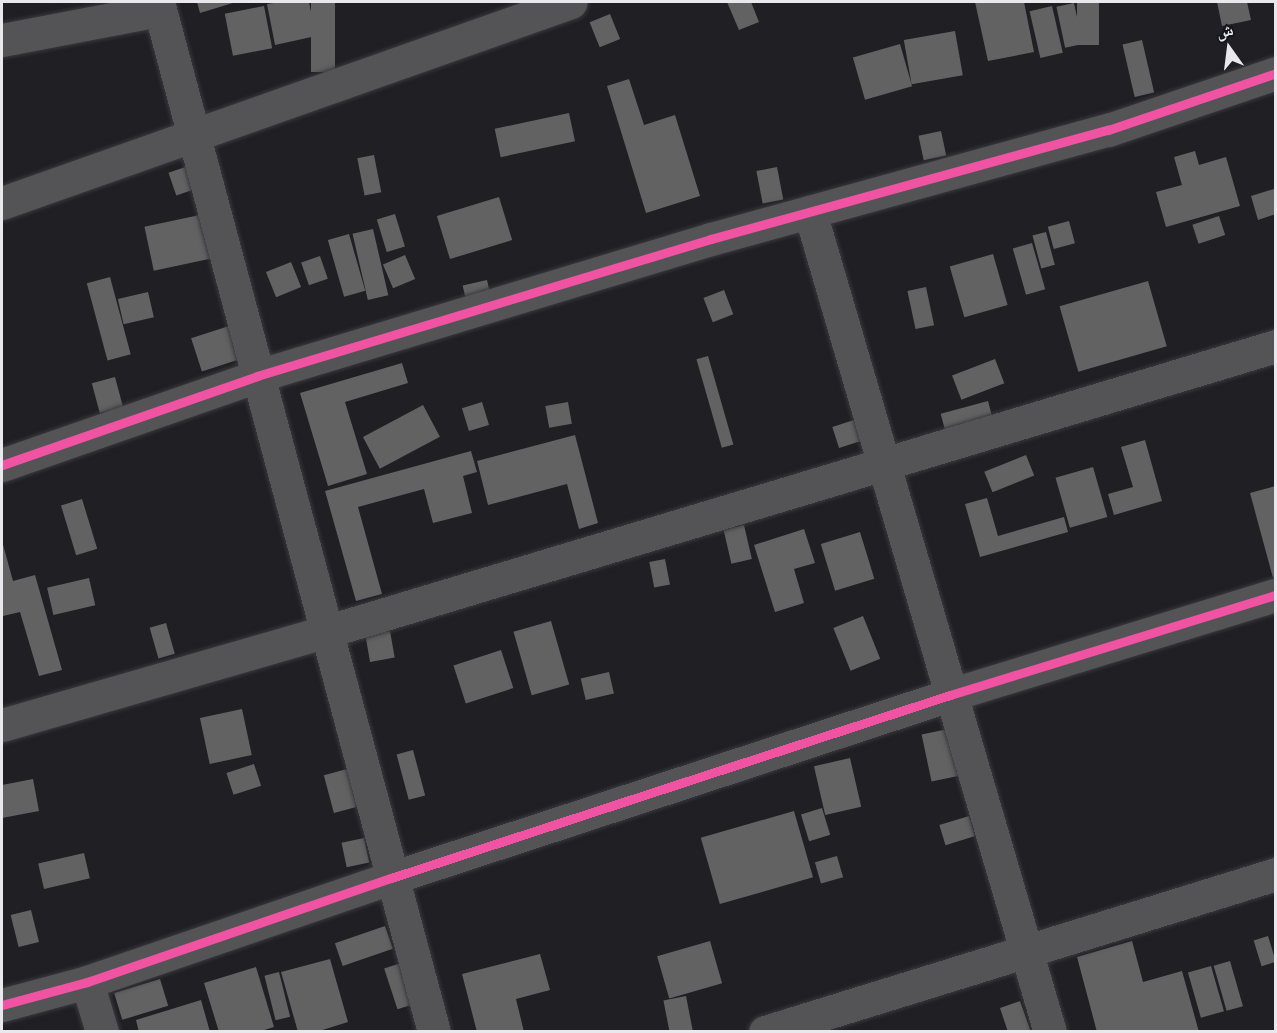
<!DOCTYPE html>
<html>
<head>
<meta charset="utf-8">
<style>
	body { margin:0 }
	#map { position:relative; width:1277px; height:1033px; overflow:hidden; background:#1f1f24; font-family:Barlow,"Noto Naskh Arabic",sans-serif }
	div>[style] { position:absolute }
	.building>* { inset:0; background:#636263; transform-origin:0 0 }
	.roads { filter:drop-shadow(0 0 2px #39393e) drop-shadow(0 0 2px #39393e) }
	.minor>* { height:33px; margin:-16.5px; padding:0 16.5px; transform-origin:16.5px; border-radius:16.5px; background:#545456 }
	.cycleway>* { height:9px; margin:-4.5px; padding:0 4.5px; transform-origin:4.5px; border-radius:4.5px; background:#f153a3 }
	span { translate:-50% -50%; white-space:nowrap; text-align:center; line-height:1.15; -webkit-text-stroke:6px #15151c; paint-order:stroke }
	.frame { position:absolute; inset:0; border:3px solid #e8e8ed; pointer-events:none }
	.north { position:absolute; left:1199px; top:18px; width:60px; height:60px; -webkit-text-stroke:4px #15151c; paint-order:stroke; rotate:346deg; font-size:16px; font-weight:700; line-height:24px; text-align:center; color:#e8e8ed }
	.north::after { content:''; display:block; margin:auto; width:21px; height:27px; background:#e8e8ed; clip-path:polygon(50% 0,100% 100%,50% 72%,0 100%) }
</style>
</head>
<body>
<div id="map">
	<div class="building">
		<div style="clip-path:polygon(197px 2px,236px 2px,200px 13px)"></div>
		<div style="clip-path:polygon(280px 2px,309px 2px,316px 36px,275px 45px,267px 4px)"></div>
		<div style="left:311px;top:2px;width:24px;height:70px"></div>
		<div style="clip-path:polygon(727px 2px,751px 2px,759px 22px,739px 30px)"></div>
		<div style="clip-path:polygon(975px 2px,1024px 2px,1034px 52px,988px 61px)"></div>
		<div style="left:1077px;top:2px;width:22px;height:43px"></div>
		<div style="clip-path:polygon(1217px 2px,1247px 2px,1251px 20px,1222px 26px)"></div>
		<div style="left:1074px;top:3px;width:42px;height:18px;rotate:78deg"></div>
		<div style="left:264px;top:6px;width:43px;height:40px;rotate:79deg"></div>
		<div style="left:1052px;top:6px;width:48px;height:23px;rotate:77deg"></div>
		<div style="left:610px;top:14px;width:27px;height:22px;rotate:68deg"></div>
		<div style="left:955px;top:31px;width:45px;height:52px;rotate:80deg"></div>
		<div style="left:1142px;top:40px;width:54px;height:20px;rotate:77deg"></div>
		<div style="left:900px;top:44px;width:44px;height:49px;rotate:74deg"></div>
		<div style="clip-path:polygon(629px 79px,644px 125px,675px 115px,700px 196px,646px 213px,607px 86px)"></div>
		<div style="left:569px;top:113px;width:29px;height:76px;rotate:78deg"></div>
		<div style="left:941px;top:131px;width:25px;height:23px;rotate:78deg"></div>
		<div style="clip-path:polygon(1195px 151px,1199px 165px,1226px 157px,1240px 206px,1166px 227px,1156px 192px,1182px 185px,1174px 157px)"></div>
		<div style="left:374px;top:155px;width:38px;height:17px;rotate:79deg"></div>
		<div style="left:194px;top:164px;width:24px;height:27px;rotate:71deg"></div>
		<div style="left:777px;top:167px;width:33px;height:21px;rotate:79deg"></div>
		<div style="clip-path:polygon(1274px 189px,1276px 214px,1258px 220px,1251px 196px)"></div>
		<div style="left:499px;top:197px;width:45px;height:65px;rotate:73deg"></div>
		<div style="left:209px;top:213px;width:45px;height:66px;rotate:78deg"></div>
		<div style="left:395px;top:214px;width:34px;height:19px;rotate:73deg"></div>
		<div style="left:1219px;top:216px;width:20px;height:28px;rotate:72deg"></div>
		<div style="left:1069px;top:221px;width:23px;height:22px;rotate:75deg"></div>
		<div style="left:373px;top:229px;width:68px;height:21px;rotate:77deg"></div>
		<div style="left:1046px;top:232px;width:34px;height:14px;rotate:75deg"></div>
		<div style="left:349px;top:234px;width:59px;height:22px;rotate:74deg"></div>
		<div style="left:1032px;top:243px;width:48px;height:20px;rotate:74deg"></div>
		<div style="left:993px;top:254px;width:53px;height:45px;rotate:74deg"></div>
		<div style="left:405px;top:255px;width:26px;height:24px;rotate:67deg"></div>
		<div style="left:320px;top:256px;width:24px;height:20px;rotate:71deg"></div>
		<div style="left:291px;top:262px;width:27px;height:27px;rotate:68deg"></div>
		<div style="left:110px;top:277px;width:80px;height:24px;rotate:75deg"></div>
		<div style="left:487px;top:280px;width:28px;height:25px;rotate:77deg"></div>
		<div style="left:1148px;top:281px;width:68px;height:92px;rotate:74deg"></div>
		<div style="left:926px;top:287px;width:39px;height:19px;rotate:78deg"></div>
		<div style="left:724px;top:290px;width:26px;height:22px;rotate:69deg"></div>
		<div style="left:148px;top:292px;width:26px;height:31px;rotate:77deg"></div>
		<div style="left:232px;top:325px;width:35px;height:43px;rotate:72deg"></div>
		<div style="left:708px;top:356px;width:92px;height:12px;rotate:74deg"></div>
		<div style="left:995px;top:359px;width:26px;height:46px;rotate:69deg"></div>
		<div style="clip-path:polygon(402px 363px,408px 383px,345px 402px,367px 474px,328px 486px,300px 393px)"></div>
		<div style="left:115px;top:377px;width:31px;height:24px;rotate:75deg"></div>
		<div style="left:988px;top:401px;width:23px;height:49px;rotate:75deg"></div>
		<div style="left:482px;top:402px;width:24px;height:21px;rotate:73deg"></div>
		<div style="left:568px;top:402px;width:22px;height:23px;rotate:80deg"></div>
		<div style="left:423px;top:405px;width:36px;height:68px;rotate:62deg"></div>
		<div style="left:857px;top:419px;width:22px;height:26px;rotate:72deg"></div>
		<div style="clip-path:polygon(575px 435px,598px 523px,579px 529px,567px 484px,488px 505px,477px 461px)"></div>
		<div style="clip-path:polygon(1145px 440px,1162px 501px,1114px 515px,1108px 494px,1133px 487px,1121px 447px)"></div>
		<div style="clip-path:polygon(471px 451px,477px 472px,463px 476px,472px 513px,433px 523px,424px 489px,358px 507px,382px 594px,356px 601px,325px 491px)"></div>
		<div style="left:1026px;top:455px;width:22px;height:45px;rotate:68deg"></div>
		<div style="left:1093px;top:467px;width:52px;height:39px;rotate:74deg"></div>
		<div style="clip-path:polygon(1276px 486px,1276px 577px,1273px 578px,1250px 493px)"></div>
		<div style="clip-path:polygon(987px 498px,998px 536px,1064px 517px,1068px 532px,980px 557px,965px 504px)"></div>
		<div style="left:82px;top:499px;width:52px;height:22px;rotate:73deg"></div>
		<div style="left:744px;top:525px;width:35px;height:21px;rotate:77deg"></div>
		<div style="clip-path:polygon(804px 529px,815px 563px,794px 569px,804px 603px,775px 612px,754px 545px)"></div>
		<div style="left:860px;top:532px;width:49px;height:41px;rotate:73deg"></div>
		<div style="clip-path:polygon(2px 541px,13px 581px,35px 575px,62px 670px,39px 676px,20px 612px,3px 616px)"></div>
		<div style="left:665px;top:559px;width:26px;height:16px;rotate:79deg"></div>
		<div style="left:89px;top:578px;width:28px;height:43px;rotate:77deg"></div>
		<div style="left:863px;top:616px;width:46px;height:32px;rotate:68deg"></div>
		<div style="left:551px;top:621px;width:66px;height:39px;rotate:74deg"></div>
		<div style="left:166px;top:623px;width:32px;height:17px;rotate:74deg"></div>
		<div style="left:390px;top:631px;width:27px;height:25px;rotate:80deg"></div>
		<div style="left:501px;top:650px;width:40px;height:50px;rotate:72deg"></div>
		<div style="left:609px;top:672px;width:22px;height:29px;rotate:77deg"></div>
		<div style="left:242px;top:709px;width:47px;height:43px;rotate:78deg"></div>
		<div style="left:948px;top:729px;width:48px;height:27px;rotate:78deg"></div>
		<div style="left:413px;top:750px;width:47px;height:17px;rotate:75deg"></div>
		<div style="left:850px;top:758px;width:50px;height:37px;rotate:77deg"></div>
		<div style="left:254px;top:764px;width:23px;height:29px;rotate:72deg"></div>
		<div style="left:347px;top:769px;width:39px;height:24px;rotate:75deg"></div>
		<div style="clip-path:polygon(33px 779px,39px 811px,2px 818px,2px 785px)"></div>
		<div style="left:822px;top:808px;width:28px;height:22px;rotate:73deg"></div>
		<div style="left:794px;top:811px;width:69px;height:97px;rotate:74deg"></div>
		<div style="left:969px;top:816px;width:21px;height:31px;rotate:73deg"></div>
		<div style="left:364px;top:838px;width:25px;height:23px;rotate:78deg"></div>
		<div style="left:84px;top:853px;width:26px;height:47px;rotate:77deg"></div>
		<div style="left:837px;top:856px;width:22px;height:23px;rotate:74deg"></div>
		<div style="left:31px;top:910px;width:33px;height:21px;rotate:76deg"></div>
		<div style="left:385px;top:926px;width:24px;height:53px;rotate:71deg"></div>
		<div style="left:1268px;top:936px;width:27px;height:15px;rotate:73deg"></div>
		<div style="left:710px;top:941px;width:44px;height:55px;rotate:74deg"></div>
		<div style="clip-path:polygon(1132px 941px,1143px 982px,1182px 971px,1199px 1032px,1097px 1032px,1077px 957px)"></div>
		<div style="clip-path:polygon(540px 954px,550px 990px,516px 999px,524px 1032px,477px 1032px,462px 974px)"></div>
		<div style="clip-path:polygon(330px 959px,348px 1022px,316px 1032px,298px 1032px,281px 972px)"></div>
		<div style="left:407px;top:961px;width:43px;height:24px;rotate:72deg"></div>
		<div style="left:1230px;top:961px;width:47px;height:17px;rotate:74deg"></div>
		<div style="left:1211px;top:966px;width:47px;height:24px;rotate:74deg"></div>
		<div style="clip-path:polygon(256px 967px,274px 1027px,258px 1032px,219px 1032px,204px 983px)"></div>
		<div style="left:279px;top:972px;width:46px;height:15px;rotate:76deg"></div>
		<div style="left:160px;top:979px;width:28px;height:48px;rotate:73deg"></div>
		<div style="left:686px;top:996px;width:37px;height:23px;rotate:79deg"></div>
		<div style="clip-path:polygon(201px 1000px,210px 1032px,139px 1032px,136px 1020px)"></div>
		<div style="clip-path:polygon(1020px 1001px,1031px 1032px,1008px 1032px,1000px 1008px)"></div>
	</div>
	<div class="roads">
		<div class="minor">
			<div style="left:158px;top:2px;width:1066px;rotate:75deg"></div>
			<div style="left:2px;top:40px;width:161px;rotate:-10.8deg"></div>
			<div style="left:2px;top:203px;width:603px;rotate:-19.46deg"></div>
			<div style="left:810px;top:212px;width:854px;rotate:73.69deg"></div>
			<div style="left:2px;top:465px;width:270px;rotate:-19.2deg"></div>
			<div style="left:257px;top:376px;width:474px;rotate:-16.8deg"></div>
			<div style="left:711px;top:239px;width:412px;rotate:-15.4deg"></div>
			<div style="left:1108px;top:130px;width:177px;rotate:-18.7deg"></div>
			<div style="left:2px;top:725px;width:336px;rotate:-16.1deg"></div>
			<div style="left:325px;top:632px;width:993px;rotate:-16.74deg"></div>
			<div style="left:87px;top:982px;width:52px;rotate:73.3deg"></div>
			<div style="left:2px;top:1005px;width:88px;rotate:-15.1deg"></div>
			<div style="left:87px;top:982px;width:321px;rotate:-18.9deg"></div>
			<div style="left:391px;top:878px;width:588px;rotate:-18.13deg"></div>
			<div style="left:950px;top:695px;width:341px;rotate:-17.1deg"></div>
			<div style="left:765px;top:1032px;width:535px;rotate:-17.18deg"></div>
		</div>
	</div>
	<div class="cycleway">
		<div style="left:2px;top:465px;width:270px;rotate:-19.2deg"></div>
		<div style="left:257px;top:376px;width:474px;rotate:-16.8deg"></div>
		<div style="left:711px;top:239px;width:412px;rotate:-15.4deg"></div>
		<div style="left:1108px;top:130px;width:177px;rotate:-18.7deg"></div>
		<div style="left:2px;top:1005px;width:88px;rotate:-15.1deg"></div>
		<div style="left:87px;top:982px;width:321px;rotate:-18.9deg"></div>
		<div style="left:391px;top:878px;width:588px;rotate:-18.13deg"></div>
		<div style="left:950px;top:695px;width:341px;rotate:-17.1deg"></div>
	</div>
	<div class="frame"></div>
	<div class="north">ش</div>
</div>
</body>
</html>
